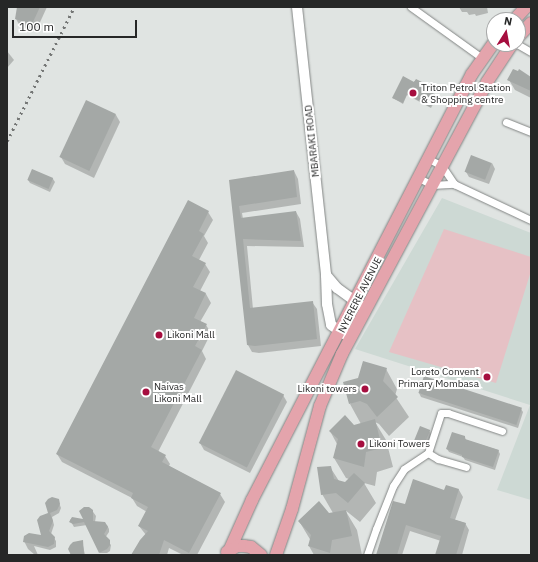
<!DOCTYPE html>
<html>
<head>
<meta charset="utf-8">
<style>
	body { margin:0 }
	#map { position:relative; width:538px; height:562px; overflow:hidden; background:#e0e4e2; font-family:"IBM Plex Sans",sans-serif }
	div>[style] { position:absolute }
	.built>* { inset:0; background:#cdd9d4 }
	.green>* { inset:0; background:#e6c1c5 }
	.shadow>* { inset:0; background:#0003 }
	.building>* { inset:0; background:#a4a8a6; transform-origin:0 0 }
	.roads { filter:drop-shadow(0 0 1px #828584) drop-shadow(0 0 1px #828584) }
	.minor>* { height:7px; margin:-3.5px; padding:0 3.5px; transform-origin:3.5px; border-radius:3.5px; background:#fff }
	.secondary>* { height:10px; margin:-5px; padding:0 5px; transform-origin:5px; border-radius:5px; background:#fff }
	.trunk>* { height:12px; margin:-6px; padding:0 6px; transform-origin:6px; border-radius:6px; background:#e4a4ac }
	.rail>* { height:2.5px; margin-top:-1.25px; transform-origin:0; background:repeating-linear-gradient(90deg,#747675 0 2px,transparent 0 6px) }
	.dots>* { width:11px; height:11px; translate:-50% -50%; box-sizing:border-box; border:2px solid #fff; border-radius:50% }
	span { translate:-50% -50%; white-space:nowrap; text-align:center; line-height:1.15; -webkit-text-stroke:4px #fff; paint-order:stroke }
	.poi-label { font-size:10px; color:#262727 }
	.left { translate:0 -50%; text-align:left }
	.right { translate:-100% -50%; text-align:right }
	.street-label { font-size:10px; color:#262727 }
	.frame { position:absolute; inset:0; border:8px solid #262727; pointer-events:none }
	.north { position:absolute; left:486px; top:12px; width:40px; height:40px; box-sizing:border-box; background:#fff; border:1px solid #a8a9a9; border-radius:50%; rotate:11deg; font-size:11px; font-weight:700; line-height:16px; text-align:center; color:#262727 }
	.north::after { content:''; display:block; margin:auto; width:14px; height:18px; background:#a60e3f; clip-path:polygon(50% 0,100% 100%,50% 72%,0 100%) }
	.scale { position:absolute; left:12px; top:20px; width:125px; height:18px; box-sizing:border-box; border:2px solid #262727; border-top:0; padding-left:5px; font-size:12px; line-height:14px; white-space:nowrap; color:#262727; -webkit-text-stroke:3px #fff; paint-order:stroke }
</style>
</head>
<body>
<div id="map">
	<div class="built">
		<div style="clip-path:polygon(442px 198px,531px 233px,531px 500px,497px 490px,530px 405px,355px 349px)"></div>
	</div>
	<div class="green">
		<div style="clip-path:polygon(444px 229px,531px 257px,531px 271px,496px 383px,389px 352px)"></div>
	</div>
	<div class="shadow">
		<div style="clip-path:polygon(18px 7px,47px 7px,36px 31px,20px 26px,16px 19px)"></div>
		<div style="clip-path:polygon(459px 7px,487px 7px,488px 13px,476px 16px,475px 14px,469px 15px,467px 12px,462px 12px)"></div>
		<div style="clip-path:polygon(7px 51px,14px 60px,7px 68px)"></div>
		<div style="clip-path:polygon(531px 78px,531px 98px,515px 90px,509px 80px)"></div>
		<div style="clip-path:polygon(416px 80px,430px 87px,429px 92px,437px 97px,431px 108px,407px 95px,403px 104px,393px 98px)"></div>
		<div style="clip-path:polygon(86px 102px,116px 115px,120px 122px,94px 178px,65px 164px,61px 157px)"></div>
		<div style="clip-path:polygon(492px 163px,495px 169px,489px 184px,469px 177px,466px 172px)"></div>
		<div style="clip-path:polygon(33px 170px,53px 179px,55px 182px,50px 192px,30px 183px,28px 180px)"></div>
		<div style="clip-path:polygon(294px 171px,298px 179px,301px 204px,242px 213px,243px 219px,296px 212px,300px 219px,304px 247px,247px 246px,253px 309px,312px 302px,317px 309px,321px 346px,259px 353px,252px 352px,248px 345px,231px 181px)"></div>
		<div style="clip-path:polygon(208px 212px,213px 220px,204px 236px,208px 243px,199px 260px,205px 264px,210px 272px,200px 291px,206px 294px,211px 303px,200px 322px,206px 325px,211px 333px,202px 351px,206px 359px,158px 452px,165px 456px,170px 464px,169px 466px,220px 494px,225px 502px,197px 555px,183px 555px,169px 548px,167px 555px,133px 555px,146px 535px,139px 526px,147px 512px,137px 506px,132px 498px,62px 462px,57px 454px)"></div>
		<div style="clip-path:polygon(386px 369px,397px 389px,395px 396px,409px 417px,389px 436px,379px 424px,375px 422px,386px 440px,393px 467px,377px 472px,375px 486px,364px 483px,376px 503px,360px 522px,345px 510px,357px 530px,362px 555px,314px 555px,309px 546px,311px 541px,299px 521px,333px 513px,322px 494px,330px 467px,339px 481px,345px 483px,349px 479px,346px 478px,334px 458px,337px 444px,330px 431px,361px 424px,350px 404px)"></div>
		<div style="clip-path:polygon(419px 393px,521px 409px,523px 412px,518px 428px,421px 397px)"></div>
		<div style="clip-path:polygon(283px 395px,287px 402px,250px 473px,204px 450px,200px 443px)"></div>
		<div style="clip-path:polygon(430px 431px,431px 434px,427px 447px,416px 444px,416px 446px,426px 450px,417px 447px,415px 444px)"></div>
		<div style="clip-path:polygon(465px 437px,466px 440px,498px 450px,500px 454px,495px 470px,465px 460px,463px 457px,449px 452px,447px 449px)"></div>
		<div style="clip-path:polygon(446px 486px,459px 490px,463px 497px,455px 520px,465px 523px,469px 530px,462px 555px,436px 555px,441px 541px,410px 531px,402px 555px,377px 555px,405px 505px,445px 491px)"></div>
		<div style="clip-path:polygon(58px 500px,61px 508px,59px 513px,52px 517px,54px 525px,51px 534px,56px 541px,56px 547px,50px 550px,34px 546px,38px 555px,35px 555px,28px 549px,24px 541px,43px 537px,49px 514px)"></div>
		<div style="clip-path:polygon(91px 509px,96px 516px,95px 522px,107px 525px,109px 529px,109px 532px,105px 538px,111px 545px,110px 551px,107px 553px,100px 553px,87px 525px,74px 527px,70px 520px,72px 518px,84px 520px)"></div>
		<div style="clip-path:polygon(82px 541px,85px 555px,71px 555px,69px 549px)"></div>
	</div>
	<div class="building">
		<div style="clip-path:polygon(17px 7px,40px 7px,32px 24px,15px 19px)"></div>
		<div style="clip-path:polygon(513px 69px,518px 71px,519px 69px,531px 77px,531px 91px,507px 80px)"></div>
		<div style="clip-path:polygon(403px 76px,414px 82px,416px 79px,430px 86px,428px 91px,437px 95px,430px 107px,407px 94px,403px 103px,392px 98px)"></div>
		<div style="left:86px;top:100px;width:33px;height:63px;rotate:25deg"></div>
		<div style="left:471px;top:155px;width:22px;height:18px;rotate:21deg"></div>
		<div style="left:32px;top:169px;width:23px;height:12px;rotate:23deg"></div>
		<div style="clip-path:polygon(294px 170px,297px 197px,239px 206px,241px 218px,296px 211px,301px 241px,243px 239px,250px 308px,313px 301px,317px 339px,255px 346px,247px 345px,229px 180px)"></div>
		<div style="clip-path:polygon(188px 200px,209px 211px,199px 231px,204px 234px,192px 256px,206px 263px,193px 287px,206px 293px,194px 318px,207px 324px,195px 346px,202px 350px,151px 447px,166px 455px,162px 462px,221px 493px,189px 553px,164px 540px,159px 555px,131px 555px,140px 540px,148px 531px,138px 526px,148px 507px,131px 498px,133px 493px,56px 454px)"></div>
		<div style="clip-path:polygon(363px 361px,387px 368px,383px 381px,398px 397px,377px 417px,367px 404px,360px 401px,349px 404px,343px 382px,358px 378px)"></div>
		<div style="left:236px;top:370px;width:54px;height:82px;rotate:27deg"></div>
		<div style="left:424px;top:376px;width:103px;height:18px;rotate:18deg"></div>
		<div style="clip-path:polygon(345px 415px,354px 425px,375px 419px,382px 448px,366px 452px,364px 467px,333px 458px,338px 439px,329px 431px)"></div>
		<div style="left:420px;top:426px;width:11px;height:19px;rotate:22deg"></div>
		<div style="clip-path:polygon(452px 432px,465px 436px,465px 439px,499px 450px,493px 467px,462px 457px,462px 455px,446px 449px)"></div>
		<div style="clip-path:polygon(331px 466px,334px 479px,345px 482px,354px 473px,365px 483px,348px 503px,336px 493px,321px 495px,317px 467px)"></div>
		<div style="clip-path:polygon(413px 479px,444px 490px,446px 485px,459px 489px,450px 518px,466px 523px,456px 555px,435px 555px,441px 536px,406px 525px,397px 555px,376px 555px,393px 501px,405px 504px)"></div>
		<div style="clip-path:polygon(52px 497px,59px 499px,60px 504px,57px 510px,50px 513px,53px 521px,49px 531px,55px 537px,54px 544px,48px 547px,23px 542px,24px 536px,29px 533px,41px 535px,37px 520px,40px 516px,48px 513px,45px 503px,48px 499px)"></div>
		<div style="clip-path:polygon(319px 501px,329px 513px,346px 510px,352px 536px,332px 540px,330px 553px,308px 546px,311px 535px,298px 521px)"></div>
		<div style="clip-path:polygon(84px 507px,89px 507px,93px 510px,93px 521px,105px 522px,108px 527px,104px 534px,110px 540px,110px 545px,107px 549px,99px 553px,84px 522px,73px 524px,69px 522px,72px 517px,83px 519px,79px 511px)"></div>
		<div style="clip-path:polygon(83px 540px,84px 555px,71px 555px,68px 549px,70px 545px,73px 542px)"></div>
	</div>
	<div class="roads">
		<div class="minor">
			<div style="left:411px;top:7px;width:87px;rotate:35.7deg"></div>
			<div style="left:517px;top:44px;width:16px;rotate:30deg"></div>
			<div style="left:506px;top:122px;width:27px;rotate:22deg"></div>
			<div style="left:429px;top:159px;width:15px;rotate:28deg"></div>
			<div style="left:442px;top:166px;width:22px;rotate:56deg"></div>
			<div style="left:454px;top:184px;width:85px;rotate:25.1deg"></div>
			<div style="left:419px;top:178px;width:15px;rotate:28deg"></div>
			<div style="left:432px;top:185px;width:22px;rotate:-3deg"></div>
			<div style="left:428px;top:453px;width:12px;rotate:31deg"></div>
			<div style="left:438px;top:459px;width:29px;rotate:16deg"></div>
			<div style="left:367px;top:555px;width:28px;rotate:-71deg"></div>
			<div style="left:376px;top:529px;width:46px;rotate:-68.4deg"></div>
			<div style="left:393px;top:486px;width:20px;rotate:-57deg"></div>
			<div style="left:404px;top:469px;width:29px;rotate:-34deg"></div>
			<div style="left:428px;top:453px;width:42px;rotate:-72deg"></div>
			<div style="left:441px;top:413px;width:7px"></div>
			<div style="left:448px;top:413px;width:57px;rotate:18.4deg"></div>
		</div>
		<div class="secondary">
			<div style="left:297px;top:7px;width:270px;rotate:83.8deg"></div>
			<div style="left:326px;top:275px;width:29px;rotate:88deg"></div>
			<div style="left:327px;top:304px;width:21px;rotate:79deg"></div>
			<div style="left:331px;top:325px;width:18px;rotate:34deg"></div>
			<div style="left:326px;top:275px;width:17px;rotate:50deg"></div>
			<div style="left:337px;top:288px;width:36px;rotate:36deg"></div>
		</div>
		<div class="trunk">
			<div style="left:514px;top:20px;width:18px;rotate:-47deg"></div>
			<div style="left:518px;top:37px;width:19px;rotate:-47deg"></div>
			<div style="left:230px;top:549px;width:54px;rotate:-65.8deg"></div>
			<div style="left:252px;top:500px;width:479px;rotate:-62.7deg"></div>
			<div style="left:472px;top:74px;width:39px;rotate:-55deg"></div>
			<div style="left:227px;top:552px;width:12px;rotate:-31deg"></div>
			<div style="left:237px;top:546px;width:7px"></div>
			<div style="left:244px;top:546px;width:7px;rotate:8deg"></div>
			<div style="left:251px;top:547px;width:13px;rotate:39deg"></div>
			<div style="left:276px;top:555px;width:49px;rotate:-70.8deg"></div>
			<div style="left:292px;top:509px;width:107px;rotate:-74.8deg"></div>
			<div style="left:320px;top:406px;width:56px;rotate:-67.1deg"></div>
			<div style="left:342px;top:354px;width:308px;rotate:-61.9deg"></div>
			<div style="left:487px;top:82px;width:45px;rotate:-56.7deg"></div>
		</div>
	</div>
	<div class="rail">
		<div style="left:7px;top:141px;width:150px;rotate:-63.4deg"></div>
	</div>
	<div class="dots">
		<div style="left:413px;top:93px;background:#a60e3f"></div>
		<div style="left:159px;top:335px;background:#a60e3f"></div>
		<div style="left:487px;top:377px;background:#a60e3f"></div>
		<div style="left:365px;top:389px;background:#a60e3f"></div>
		<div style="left:146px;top:392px;background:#a60e3f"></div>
		<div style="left:361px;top:444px;background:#a60e3f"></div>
	</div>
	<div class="poi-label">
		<span class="left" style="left:421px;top:93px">Triton Petrol Station<br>&amp; Shopping centre</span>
		<span class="left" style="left:167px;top:335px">Likoni Mall</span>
		<span class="right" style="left:479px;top:377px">Loreto Convent<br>Primary Mombasa</span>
		<span class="left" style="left:154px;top:392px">Naivas<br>Likoni Mall</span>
		<span class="right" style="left:357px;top:389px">Likoni towers</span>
		<span class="left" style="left:369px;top:444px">Likoni Towers</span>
	</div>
	<div class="street-label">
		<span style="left:312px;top:141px;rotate:-96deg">MBARAKI ROAD</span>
		<span style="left:360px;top:295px;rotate:-63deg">NYERERE AVENUE</span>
	</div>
	<div class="frame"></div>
	<div class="north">N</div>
	<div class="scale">100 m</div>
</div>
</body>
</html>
